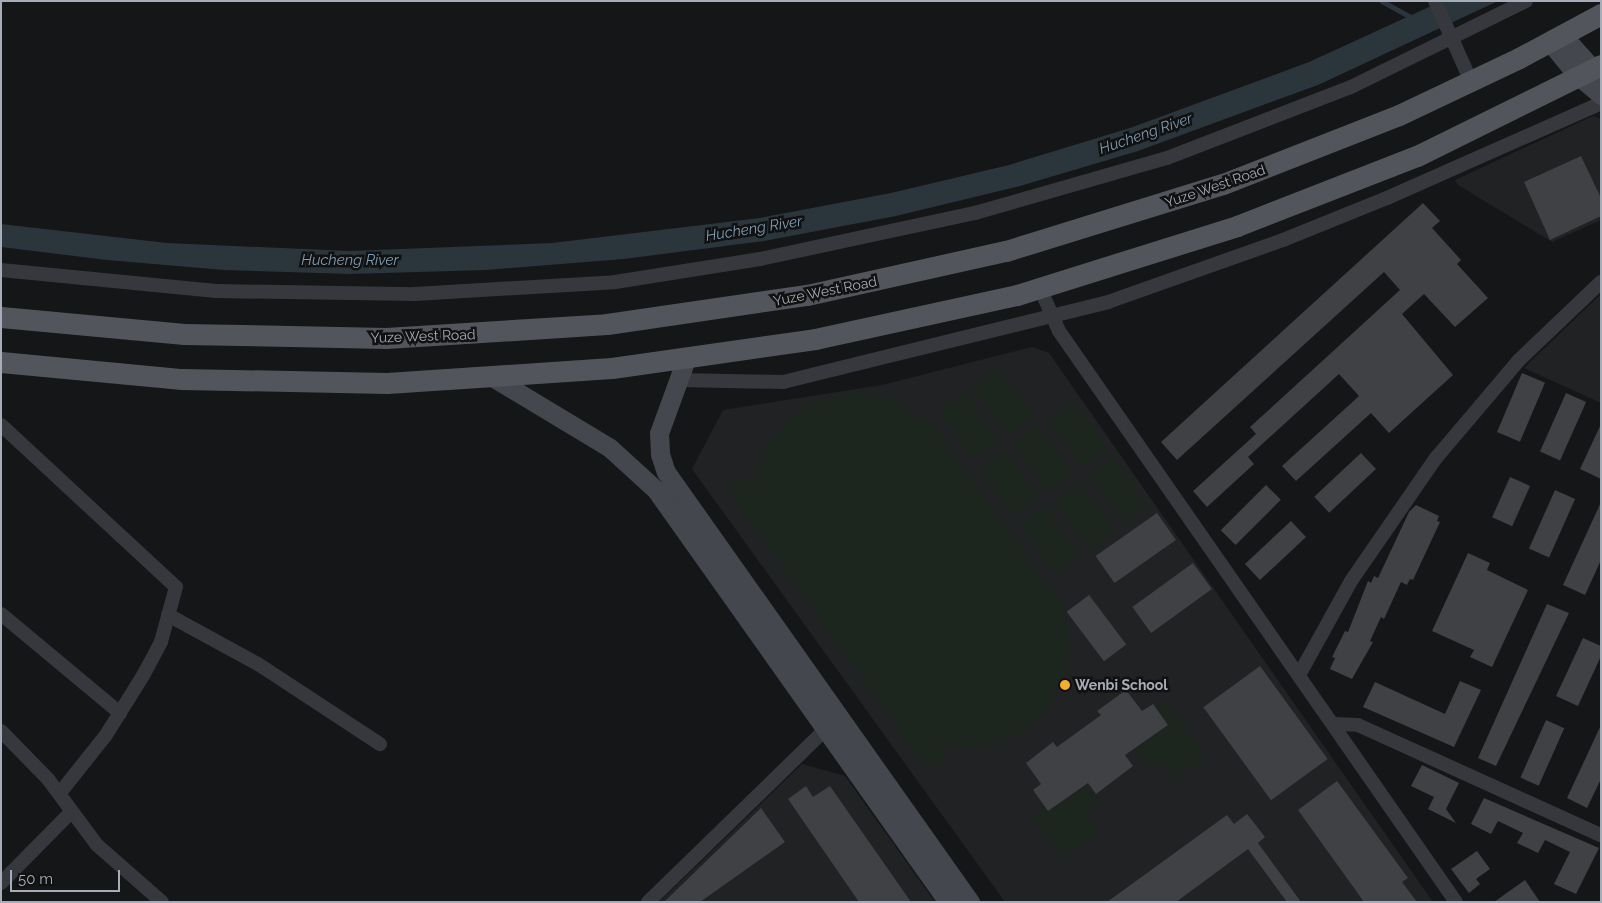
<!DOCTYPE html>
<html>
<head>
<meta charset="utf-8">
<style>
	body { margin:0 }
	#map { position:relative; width:1602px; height:903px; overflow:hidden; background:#151617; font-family:Raleway,sans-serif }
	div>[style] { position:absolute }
	.built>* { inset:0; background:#212224 }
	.green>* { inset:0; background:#1d261e; transform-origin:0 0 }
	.water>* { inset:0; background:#2b353c }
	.stream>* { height:4.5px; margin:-2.25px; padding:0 2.25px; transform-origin:2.25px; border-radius:2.25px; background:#2b353c }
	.building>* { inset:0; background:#3f4145; transform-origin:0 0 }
	.street>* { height:14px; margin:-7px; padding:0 7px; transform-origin:7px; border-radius:7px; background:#36383d }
	.secondary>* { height:19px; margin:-9.5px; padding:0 9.5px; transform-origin:9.5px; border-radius:9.5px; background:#44474d }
	.primary>* { height:21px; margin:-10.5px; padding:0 10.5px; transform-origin:10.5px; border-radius:10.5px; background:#52555c }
	.dots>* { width:14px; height:14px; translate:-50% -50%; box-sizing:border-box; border:2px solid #111112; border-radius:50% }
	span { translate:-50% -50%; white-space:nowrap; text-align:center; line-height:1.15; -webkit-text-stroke:5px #111112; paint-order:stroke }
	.street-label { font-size:14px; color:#a7adb8 }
	.poi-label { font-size:14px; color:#a7adb8; font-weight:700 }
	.left { translate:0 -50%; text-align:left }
	.water-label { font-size:15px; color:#7e9cb3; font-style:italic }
	.frame { position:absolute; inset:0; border:2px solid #a7adb8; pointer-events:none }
	.scale { position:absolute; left:10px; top:870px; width:110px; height:22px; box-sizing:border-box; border:2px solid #a7adb8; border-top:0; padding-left:6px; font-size:15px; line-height:18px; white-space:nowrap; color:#a7adb8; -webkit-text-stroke:4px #111112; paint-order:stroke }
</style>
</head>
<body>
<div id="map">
	<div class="built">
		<div style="clip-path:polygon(1593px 116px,1601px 119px,1601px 220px,1552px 242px,1458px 185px,1455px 180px)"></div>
		<div style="clip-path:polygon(1601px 294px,1601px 403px,1524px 368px)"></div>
		<div style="clip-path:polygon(1032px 347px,1049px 353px,1433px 902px,1005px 902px,692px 469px,723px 410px,882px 385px)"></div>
		<div style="clip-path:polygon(802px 764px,845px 776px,935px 902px,659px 902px)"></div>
	</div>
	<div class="green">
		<div style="left:998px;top:367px;width:60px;height:32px;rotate:54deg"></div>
		<div style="clip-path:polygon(863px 391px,894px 399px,935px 428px,1060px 602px,1068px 629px,1069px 657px,1062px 684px,1039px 718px,1017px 735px,992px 745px,964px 748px,938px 744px,947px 758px,928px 771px,726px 488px,746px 475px,754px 485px,766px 446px,792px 415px,833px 395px)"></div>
		<div style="left:964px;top:392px;width:60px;height:32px;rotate:54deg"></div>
		<div style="left:1073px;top:401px;width:60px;height:32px;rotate:54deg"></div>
		<div style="left:1038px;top:425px;width:60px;height:31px;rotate:54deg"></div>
		<div style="left:1004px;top:449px;width:60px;height:32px;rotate:54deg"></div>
		<div style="left:1114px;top:457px;width:60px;height:31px;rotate:54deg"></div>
		<div style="left:1080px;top:481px;width:61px;height:32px;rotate:55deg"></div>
		<div style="left:1045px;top:506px;width:61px;height:31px;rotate:54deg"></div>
		<div style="clip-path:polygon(1165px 701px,1203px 753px,1203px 759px,1175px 778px,1171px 778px,1159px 762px,1149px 769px,1135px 749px,1168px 725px,1156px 708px)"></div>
		<div style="clip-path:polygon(1086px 784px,1100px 803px,1085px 814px,1097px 832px,1062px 858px,1032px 817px,1045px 807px,1049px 811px)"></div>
	</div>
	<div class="water">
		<div style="clip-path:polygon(1442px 1px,1498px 1px,1318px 85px,1138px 151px,1020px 186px,896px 216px,764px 241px,624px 259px,486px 270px,350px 274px,224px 270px,107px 260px,1px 247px,1px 224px,167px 243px,350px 251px,552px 243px,760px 218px,891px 193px,1009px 165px,1130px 128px,1309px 62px)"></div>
	</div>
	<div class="stream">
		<div style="left:1382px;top:1px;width:35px;rotate:29deg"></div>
	</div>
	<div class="building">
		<div style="clip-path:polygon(1581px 156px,1601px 198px,1601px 216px,1550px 240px,1524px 182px)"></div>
		<div style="clip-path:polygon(1423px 203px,1440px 221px,1432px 228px,1461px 260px,1457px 264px,1488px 298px,1455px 327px,1424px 294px,1402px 314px,1453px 375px,1389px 433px,1371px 413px,1296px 481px,1282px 466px,1359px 396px,1339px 374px,1248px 457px,1254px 464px,1207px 507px,1193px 491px,1256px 434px,1250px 427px,1400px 290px,1384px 272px,1177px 460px,1161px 442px)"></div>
		<div style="left:1522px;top:373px;width:25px;height:64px;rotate:23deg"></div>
		<div style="left:1566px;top:393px;width:22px;height:64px;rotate:24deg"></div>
		<div style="clip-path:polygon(1601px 424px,1601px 479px,1580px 469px)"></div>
		<div style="left:1361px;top:453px;width:22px;height:64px;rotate:47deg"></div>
		<div style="left:1510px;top:477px;width:22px;height:44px;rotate:24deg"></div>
		<div style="left:1266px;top:485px;width:21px;height:64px;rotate:45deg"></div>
		<div style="left:1555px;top:490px;width:22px;height:64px;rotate:24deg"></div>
		<div style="clip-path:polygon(1601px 502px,1601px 560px,1585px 595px,1563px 585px)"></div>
		<div style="clip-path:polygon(1416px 505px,1439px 516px,1437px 521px,1440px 522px,1413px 580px,1410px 579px,1407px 585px,1401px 582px,1384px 619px,1381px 617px,1370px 641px,1373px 642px,1352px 679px,1330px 669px,1335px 658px,1332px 657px,1345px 631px,1348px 632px,1368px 581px,1371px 583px,1374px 576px,1378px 578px,1409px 512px)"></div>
		<div style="left:1157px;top:513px;width:33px;height:75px;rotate:55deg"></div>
		<div style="left:1291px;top:521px;width:22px;height:63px;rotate:47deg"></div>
		<div style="clip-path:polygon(1468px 553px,1490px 563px,1487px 570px,1528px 590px,1492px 667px,1470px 657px,1474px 650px,1432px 631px)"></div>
		<div style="left:1193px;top:563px;width:32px;height:75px;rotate:54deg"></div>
		<div style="left:1089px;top:595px;width:62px;height:28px;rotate:53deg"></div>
		<div style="clip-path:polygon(1547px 604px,1569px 613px,1496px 766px,1478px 758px)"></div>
		<div style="clip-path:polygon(1583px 638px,1601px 646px,1601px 656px,1578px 706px,1556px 696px)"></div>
		<div style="left:1260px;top:666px;width:115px;height:70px;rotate:54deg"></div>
		<div style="clip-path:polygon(1460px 681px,1481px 690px,1454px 747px,1363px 707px,1375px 682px,1445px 714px)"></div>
		<div style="clip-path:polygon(1126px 690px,1142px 711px,1153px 704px,1168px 725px,1125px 755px,1133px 766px,1096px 794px,1088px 783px,1048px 811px,1033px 790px,1041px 784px,1026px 763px,1053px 742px,1057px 747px,1101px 715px,1097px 711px)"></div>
		<div style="left:1546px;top:720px;width:20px;height:63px;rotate:24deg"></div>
		<div style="clip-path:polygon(1601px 725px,1601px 779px,1587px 808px,1567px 798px)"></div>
		<div style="clip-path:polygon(1422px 765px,1459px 783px,1446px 809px,1456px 823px,1428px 809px,1434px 797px,1411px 786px)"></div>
		<div style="clip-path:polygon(1337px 781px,1408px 878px,1402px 882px,1417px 902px,1364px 902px,1298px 810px)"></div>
		<div style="clip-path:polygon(806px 786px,813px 797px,830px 786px,911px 902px,859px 902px,788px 799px)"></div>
		<div style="clip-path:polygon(1484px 798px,1599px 848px,1576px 894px,1554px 884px,1570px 852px,1545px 840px,1538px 853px,1517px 843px,1523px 833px,1498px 821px,1491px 834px,1471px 824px)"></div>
		<div style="clip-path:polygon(761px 808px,785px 842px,700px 902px,664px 902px)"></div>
		<div style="clip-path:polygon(1247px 814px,1265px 837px,1258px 843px,1301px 902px,1287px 902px,1248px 849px,1176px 902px,1107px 902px,1227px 815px,1234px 824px)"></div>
		<div style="clip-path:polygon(1477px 851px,1490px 869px,1476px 879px,1480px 884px,1469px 893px,1451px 869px)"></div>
		<div style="clip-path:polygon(1525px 880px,1540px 902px,1494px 902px)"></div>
	</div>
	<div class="street">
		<div style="left:1435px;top:1px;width:88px;rotate:65.8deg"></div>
		<div style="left:1px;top:270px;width:216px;rotate:5.6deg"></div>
		<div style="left:216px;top:291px;width:199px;rotate:0.9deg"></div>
		<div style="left:415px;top:294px;width:200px;rotate:-3.4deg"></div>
		<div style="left:615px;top:282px;width:147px;rotate:-9deg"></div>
		<div style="left:760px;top:259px;width:220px;rotate:-12.1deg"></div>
		<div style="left:975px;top:213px;width:200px;rotate:-16deg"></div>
		<div style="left:1167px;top:158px;width:197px;rotate:-21.1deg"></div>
		<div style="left:1351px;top:87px;width:195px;rotate:-26.2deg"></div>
		<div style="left:1040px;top:288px;width:47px;rotate:66.2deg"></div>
		<div style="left:1059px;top:331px;width:695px;rotate:55.19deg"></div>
		<div style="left:678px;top:380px;width:105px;rotate:1.1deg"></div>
		<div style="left:783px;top:382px;width:335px;rotate:-13.8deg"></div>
		<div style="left:1108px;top:302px;width:186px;rotate:-19.5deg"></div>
		<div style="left:1283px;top:240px;width:112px;rotate:-22deg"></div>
		<div style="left:1387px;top:198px;width:234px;rotate:-23.9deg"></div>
		<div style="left:1px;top:425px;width:238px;rotate:42.8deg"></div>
		<div style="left:176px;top:587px;width:57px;rotate:105.3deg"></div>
		<div style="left:161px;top:642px;width:36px;rotate:118deg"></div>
		<div style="left:144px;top:674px;width:72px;rotate:121.9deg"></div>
		<div style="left:106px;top:735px;width:75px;rotate:128.5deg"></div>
		<div style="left:1px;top:614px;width:155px;rotate:39.8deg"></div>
		<div style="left:168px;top:615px;width:102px;rotate:28.6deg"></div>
		<div style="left:258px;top:664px;width:146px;rotate:33.3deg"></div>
		<div style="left:1299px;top:675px;width:107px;rotate:-61deg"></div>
		<div style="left:1351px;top:581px;width:150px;rotate:-55.4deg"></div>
		<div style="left:1436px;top:458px;width:128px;rotate:-49.7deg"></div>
		<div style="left:1519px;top:360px;width:113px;rotate:-43.6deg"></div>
		<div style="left:1333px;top:724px;width:25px;rotate:2deg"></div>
		<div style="left:1358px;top:725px;width:267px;rotate:24.4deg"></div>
		<div style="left:1px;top:731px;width:67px;rotate:45.6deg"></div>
		<div style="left:48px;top:779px;width:82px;rotate:53.4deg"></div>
		<div style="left:97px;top:845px;width:86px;rotate:41.2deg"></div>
		<div style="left:1px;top:883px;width:100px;rotate:-45.4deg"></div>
		<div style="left:648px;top:902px;width:248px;rotate:-44.2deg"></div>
	</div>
	<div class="secondary">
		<div style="left:1562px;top:35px;width:58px;rotate:47.8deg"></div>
		<div style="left:1550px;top:42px;width:41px;rotate:50.9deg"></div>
		<div style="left:1576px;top:74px;width:33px;rotate:40deg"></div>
		<div style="left:686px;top:359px;width:79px;rotate:110deg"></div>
		<div style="left:659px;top:433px;width:21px;rotate:87deg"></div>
		<div style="left:660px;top:454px;width:19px;rotate:72deg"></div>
		<div style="left:666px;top:472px;width:527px;rotate:54.74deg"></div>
		<div style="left:494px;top:378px;width:135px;rotate:31.1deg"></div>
		<div style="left:610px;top:448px;width:62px;rotate:42.4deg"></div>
		<div style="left:656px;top:490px;width:505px;rotate:54.67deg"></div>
	</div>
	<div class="primary">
		<div style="left:1px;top:317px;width:184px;rotate:5.3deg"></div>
		<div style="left:184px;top:334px;width:202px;rotate:1.1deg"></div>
		<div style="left:386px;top:338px;width:221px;rotate:-3.6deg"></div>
		<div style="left:607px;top:324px;width:202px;rotate:-8.3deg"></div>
		<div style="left:807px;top:295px;width:204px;rotate:-12.5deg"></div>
		<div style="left:1006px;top:251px;width:227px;rotate:-17.2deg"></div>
		<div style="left:1223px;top:184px;width:189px;rotate:-21.4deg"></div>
		<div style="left:1399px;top:115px;width:133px;rotate:-25.4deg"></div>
		<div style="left:1519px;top:58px;width:93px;rotate:-28.2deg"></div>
		<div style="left:1px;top:362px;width:182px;rotate:5.4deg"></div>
		<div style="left:182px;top:379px;width:205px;rotate:1.1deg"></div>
		<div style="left:387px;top:383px;width:225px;rotate:-3.8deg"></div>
		<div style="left:612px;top:368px;width:205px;rotate:-8.1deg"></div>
		<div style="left:815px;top:339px;width:207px;rotate:-12.3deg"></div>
		<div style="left:1017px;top:295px;width:231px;rotate:-17.4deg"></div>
		<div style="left:1237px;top:226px;width:193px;rotate:-21.3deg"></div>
		<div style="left:1417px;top:156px;width:205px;rotate:-26.3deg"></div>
	</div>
	<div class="dots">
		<div style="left:1065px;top:685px;background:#f4ac31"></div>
	</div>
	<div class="street-label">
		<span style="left:1215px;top:186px;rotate:-19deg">Yuze West Road</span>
		<span style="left:825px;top:291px;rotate:-11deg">Yuze West Road</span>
		<span style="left:423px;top:336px;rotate:-2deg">Yuze West Road</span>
	</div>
	<div class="poi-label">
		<span class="left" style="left:1075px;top:685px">Wenbi School</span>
	</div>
	<div class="water-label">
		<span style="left:1146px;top:134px;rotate:-19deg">Hucheng River</span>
		<span style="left:754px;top:229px;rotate:-9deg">Hucheng River</span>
		<span style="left:350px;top:261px">Hucheng River</span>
	</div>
	<div class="frame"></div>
	<div class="scale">50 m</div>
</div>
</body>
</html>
